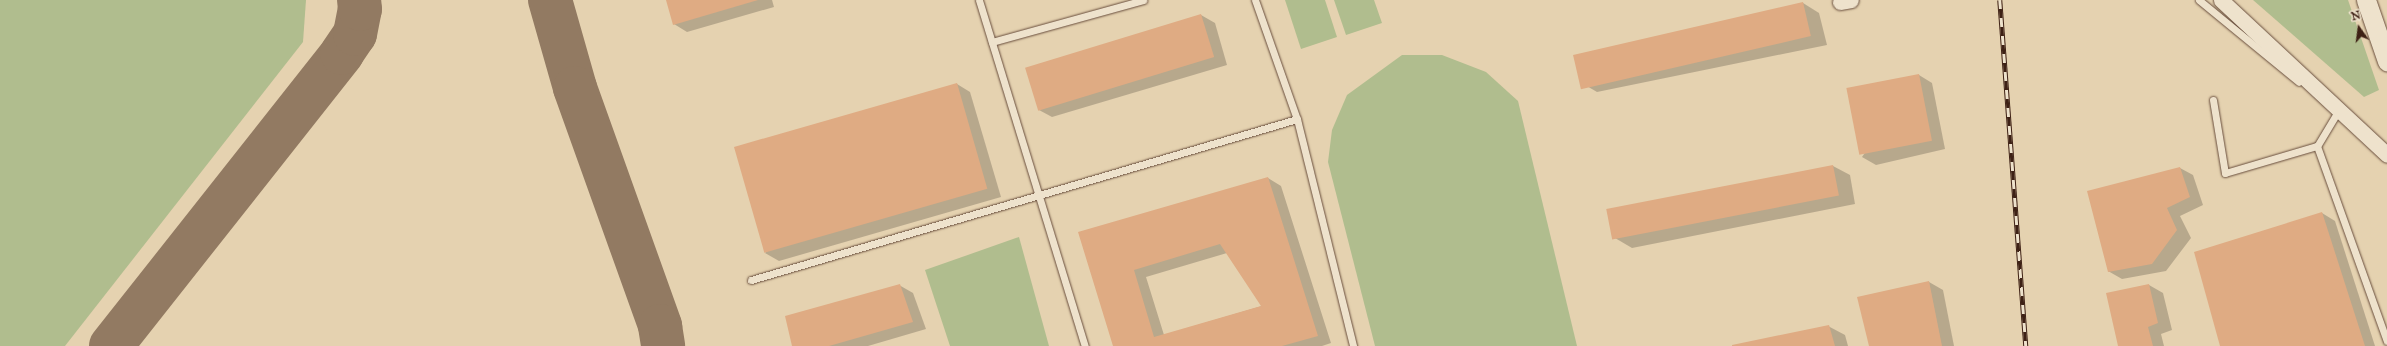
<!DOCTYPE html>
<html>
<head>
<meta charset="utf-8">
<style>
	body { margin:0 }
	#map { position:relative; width:2387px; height:346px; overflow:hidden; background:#e5d2b0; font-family:"IM FELL Great Primer",serif }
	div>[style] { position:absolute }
	.green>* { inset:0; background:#b0bd8e }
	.shadow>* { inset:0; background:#0003 }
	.taxiway>* { height:44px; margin:-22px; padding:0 22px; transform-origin:22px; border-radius:22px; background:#927a62 }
	.building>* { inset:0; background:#dfab83; transform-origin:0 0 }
	.roads { filter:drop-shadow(0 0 1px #684d3c) drop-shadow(0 0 1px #684d3c) }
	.service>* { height:7px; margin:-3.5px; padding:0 3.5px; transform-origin:3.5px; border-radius:3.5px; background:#eee2cc }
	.minor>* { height:15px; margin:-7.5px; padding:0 7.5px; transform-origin:7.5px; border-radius:7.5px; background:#eee2cc }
	.tertiary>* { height:19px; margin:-9.5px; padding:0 9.5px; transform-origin:9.5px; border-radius:9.5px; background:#eee2cc }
	.rail>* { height:4.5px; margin-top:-2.25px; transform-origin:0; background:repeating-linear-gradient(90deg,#eee2cc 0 9px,#3e2115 0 18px); box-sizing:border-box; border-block:1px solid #3e2115 }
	span { translate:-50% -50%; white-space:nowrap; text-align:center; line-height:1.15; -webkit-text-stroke:3px #eee2cc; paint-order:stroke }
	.north { position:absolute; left:2339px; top:8px; width:40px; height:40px; -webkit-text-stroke:3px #eee2cc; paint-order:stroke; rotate:346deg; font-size:11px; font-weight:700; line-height:16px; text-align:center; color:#3e2115 }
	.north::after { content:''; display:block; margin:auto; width:14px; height:18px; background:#3e2115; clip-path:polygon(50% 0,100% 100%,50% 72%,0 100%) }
</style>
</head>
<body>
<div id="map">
	<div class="green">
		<div style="clip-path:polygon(0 0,306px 0,303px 42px,65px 346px,0 346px)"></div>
		<div style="clip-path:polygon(1285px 0,1325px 0,1337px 37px,1301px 49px)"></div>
		<div style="clip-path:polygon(1334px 0,1374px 0,1382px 23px,1346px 35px)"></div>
		<div style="clip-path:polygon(2253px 0,2348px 0,2379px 90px,2364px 97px)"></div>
		<div style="clip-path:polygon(1402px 55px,1442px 55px,1486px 72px,1518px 101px,1577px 346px,1375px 346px,1328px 162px,1332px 130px,1347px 95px)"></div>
		<div style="clip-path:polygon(1019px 237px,1049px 346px,950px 346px,925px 270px)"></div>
	</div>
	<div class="shadow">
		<div style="clip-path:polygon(667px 0,772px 0,774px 7px,687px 32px,674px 24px)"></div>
		<div style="clip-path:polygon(1803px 3px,1819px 13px,1827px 45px,1597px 92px,1580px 82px)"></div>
		<div style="clip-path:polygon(1201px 15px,1215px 23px,1227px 65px,1052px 117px,1039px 110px)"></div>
		<div style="clip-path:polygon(1919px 75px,1932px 83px,1945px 149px,1876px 165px,1862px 157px)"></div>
		<div style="clip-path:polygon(957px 84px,970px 92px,1001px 197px,779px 261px,765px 253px)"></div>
		<div style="clip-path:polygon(1833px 166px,1850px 175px,1855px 204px,1632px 248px,1615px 238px,1608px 210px)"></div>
		<div style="clip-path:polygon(2180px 168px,2193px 175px,2203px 205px,2180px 216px,2191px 238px,2166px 271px,2122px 279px,2108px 271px)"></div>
		<div style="clip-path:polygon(evenodd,1268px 178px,1281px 186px,1331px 343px,1322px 346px,1114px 346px,1079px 233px,1268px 178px,1227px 253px,1262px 306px,1164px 335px,1146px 277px,1227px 253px)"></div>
		<div style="clip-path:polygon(2322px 213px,2335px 221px,2375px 346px,2221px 346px)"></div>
		<div style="clip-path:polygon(1929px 282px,1943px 290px,1954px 346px,1870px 346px)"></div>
		<div style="clip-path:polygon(899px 285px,913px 293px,926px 329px,868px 346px,793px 346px)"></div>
		<div style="clip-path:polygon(2149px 285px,2163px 293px,2172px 330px,2161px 334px,2164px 346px,2119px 346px,2107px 294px)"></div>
		<div style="clip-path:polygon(1828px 326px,1845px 335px,1848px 346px,1733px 346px)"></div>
	</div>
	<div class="taxiway">
		<div style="left:550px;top:0;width:91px;rotate:74.1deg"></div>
		<div style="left:575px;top:88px;width:253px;rotate:70.3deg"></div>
		<div style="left:660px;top:326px;width:20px;rotate:81deg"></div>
		<div style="left:111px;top:346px;width:373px;rotate:-51.7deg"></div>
		<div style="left:342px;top:53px;width:23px;rotate:-56deg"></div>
		<div style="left:355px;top:34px;width:25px;rotate:-79deg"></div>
		<div style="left:360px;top:9px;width:9px;rotate:-96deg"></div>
	</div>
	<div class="building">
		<div style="clip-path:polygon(666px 0,758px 0,673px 25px)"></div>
		<div style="left:1803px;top:2px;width:35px;height:236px;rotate:77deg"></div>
		<div style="left:1201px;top:14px;width:45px;height:184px;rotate:73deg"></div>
		<div style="left:1919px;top:74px;width:68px;height:74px;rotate:79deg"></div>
		<div style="left:957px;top:83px;width:110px;height:232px;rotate:74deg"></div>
		<div style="left:1833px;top:165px;width:31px;height:231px;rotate:79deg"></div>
		<div style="clip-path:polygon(2180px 167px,2190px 197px,2167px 208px,2177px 230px,2152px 264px,2108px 272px,2087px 191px)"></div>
		<div style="clip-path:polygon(evenodd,1268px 177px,1318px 336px,1282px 346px,1113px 346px,1078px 232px,1268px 177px,1220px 244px,1261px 306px,1154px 337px,1134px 270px,1220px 244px)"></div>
		<div style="clip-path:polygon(2322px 212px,2365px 346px,2220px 346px,2194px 252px)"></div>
		<div style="clip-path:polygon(1929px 281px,1942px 346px,1869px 346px,1857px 297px)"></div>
		<div style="clip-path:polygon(900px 284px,913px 322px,829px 346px,792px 346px,785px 316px)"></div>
		<div style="clip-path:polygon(2149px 284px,2158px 323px,2148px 327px,2153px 346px,2118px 346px,2106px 293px)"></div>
		<div style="clip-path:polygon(1829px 325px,1835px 346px,1732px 346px,1732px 345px)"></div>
	</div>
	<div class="roads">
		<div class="service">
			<div style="left:979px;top:0;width:362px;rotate:73deg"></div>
			<div style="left:1255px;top:0;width:126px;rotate:70.6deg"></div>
			<div style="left:1297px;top:119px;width:234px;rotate:76.1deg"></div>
			<div style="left:2199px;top:0;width:129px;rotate:39.4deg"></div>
			<div style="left:992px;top:42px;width:157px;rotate:-15.5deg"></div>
			<div style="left:2213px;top:100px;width:74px;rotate:80.7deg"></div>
			<div style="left:2225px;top:173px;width:96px;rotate:-16.4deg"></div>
			<div style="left:2337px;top:113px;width:39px;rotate:121deg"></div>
			<div style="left:2317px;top:146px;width:207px;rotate:70.3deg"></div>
			<div style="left:751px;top:280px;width:569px;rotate:-16.43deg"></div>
		</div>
		<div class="minor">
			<div style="left:2221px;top:0;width:227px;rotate:43deg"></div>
			<div style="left:1840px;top:2px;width:11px;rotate:-10deg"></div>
		</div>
		<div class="tertiary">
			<div style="left:2366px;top:0;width:65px;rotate:71deg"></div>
		</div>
	</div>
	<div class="rail">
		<div style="left:2000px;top:0;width:347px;rotate:85.7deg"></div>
	</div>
	<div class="north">N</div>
</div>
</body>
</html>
